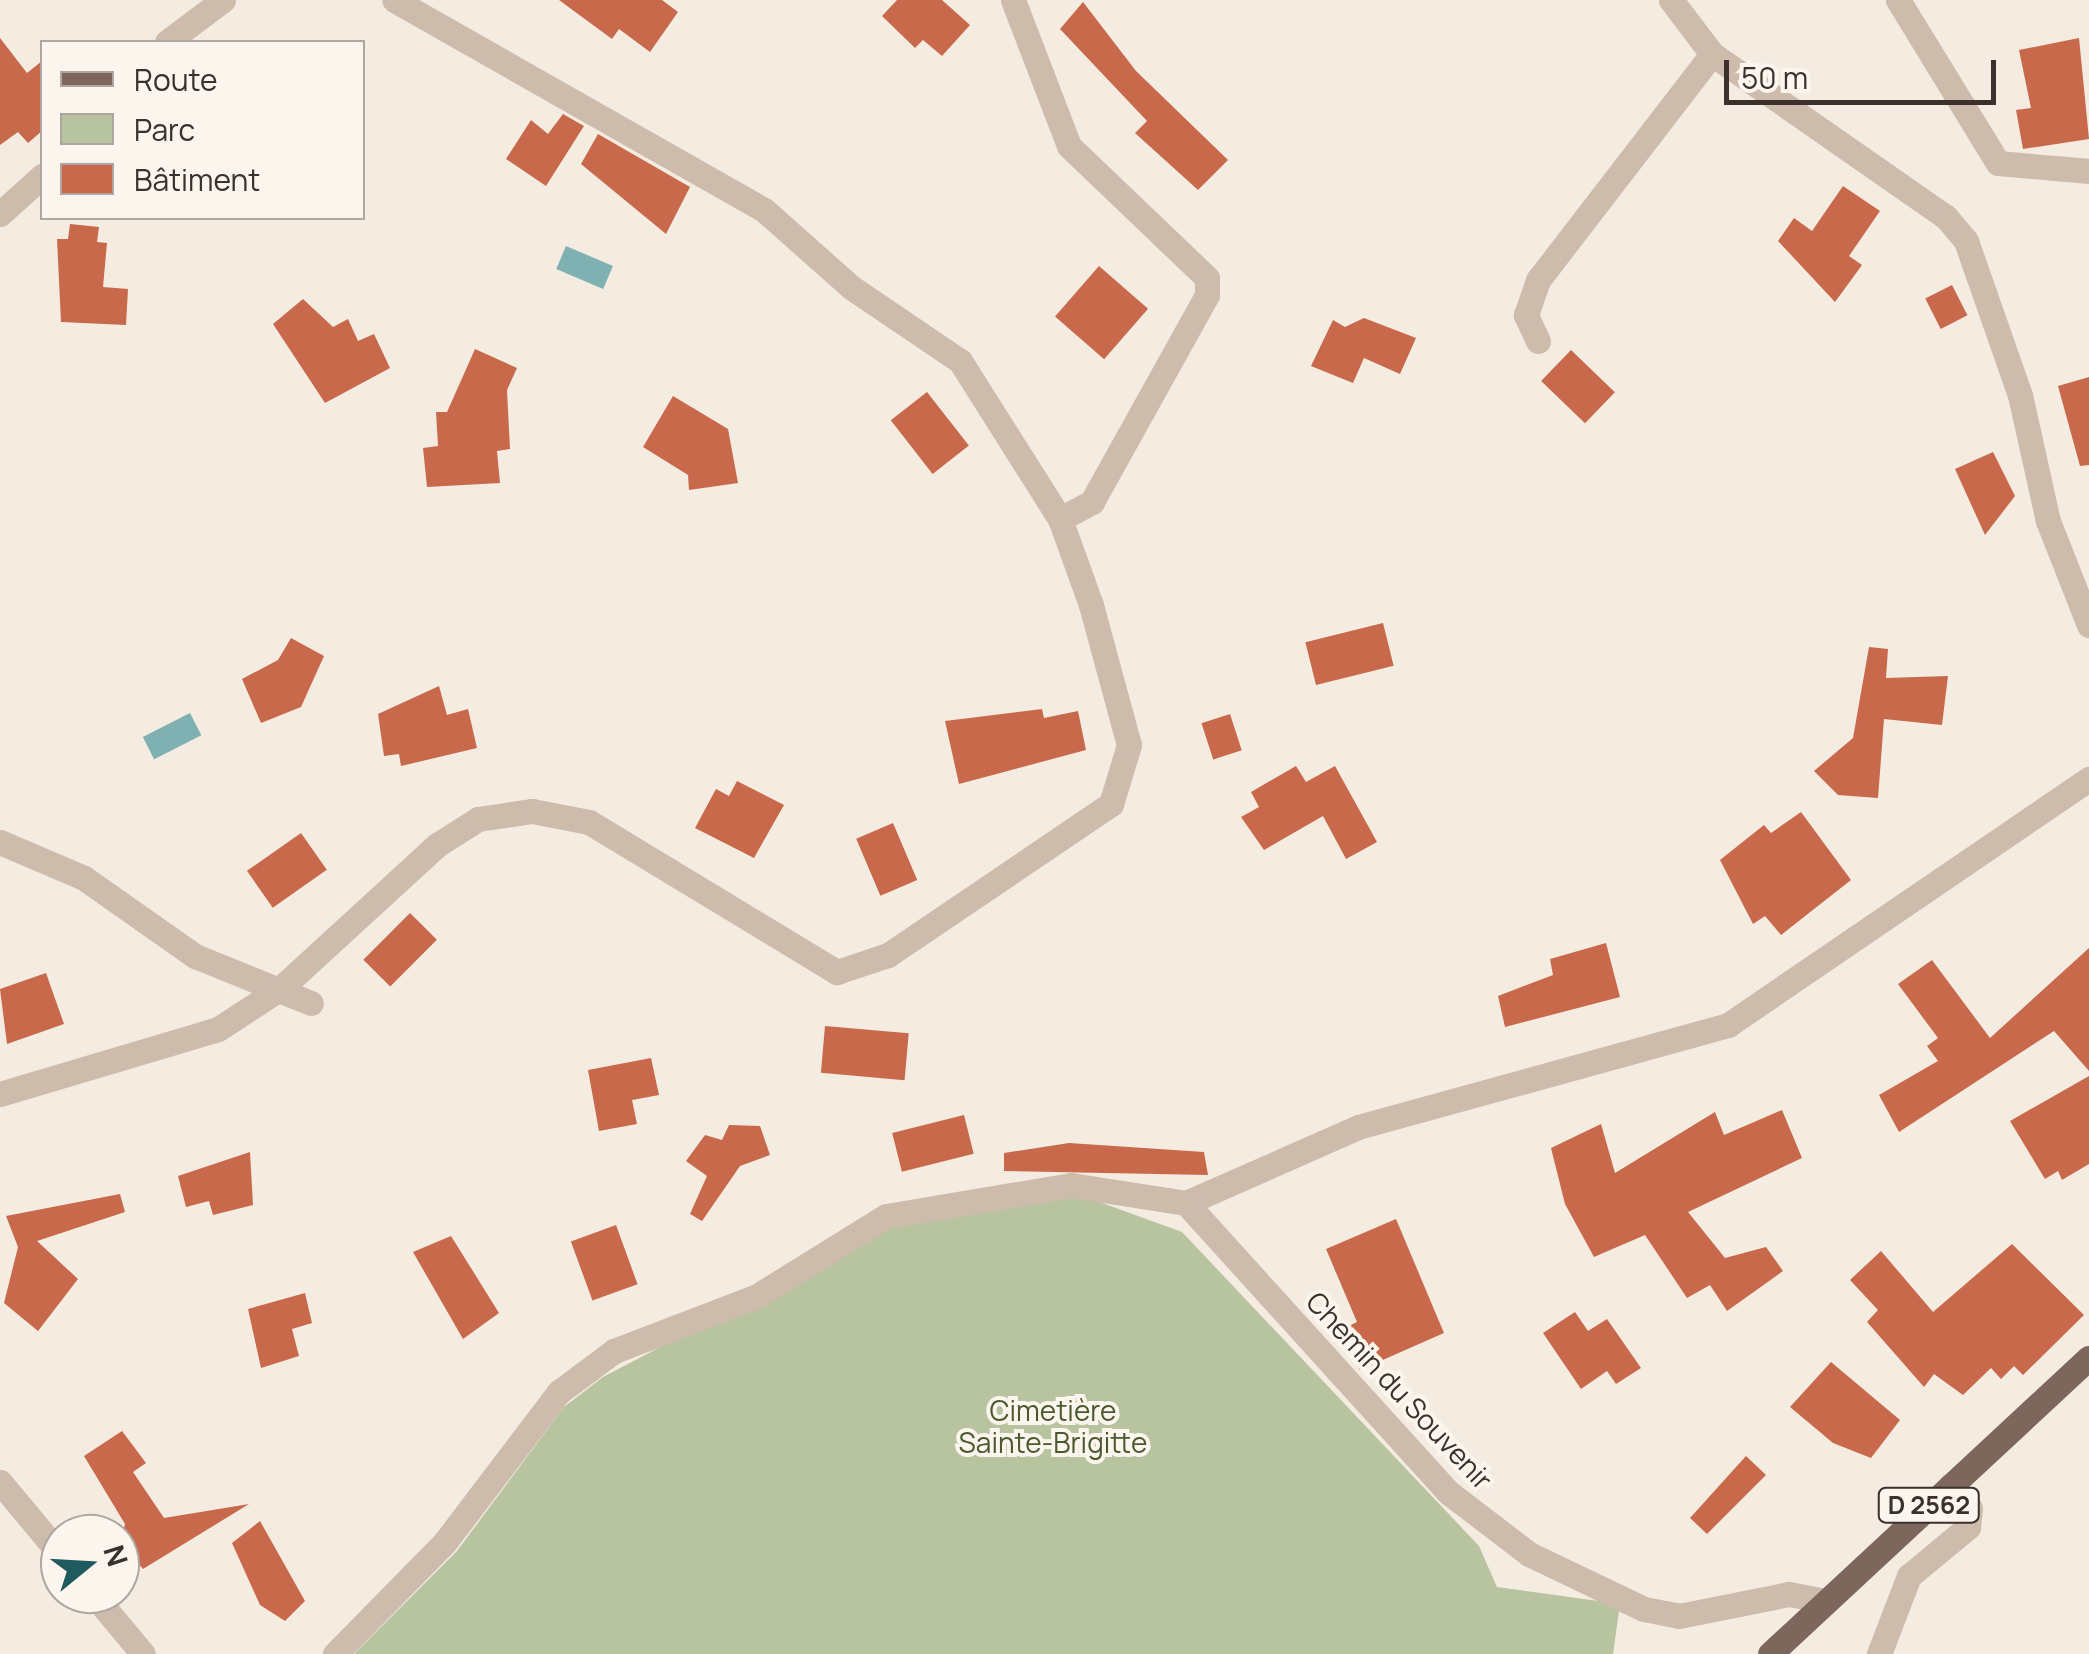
<!DOCTYPE html>
<html>
<head>
<meta charset="utf-8">
<style>
	body { margin:0 }
	#map { position:relative; width:2089px; height:1654px; overflow:hidden; background:#f4ebe1; font-family:Manrope,sans-serif }
	div>[style] { position:absolute }
	.green>* { inset:0; background:#b8c4a0 }
	.water>* { inset:0; background:#7fb0b2; transform-origin:0 0 }
	.building>* { inset:0; background:#c8694b; transform-origin:0 0 }
	.minor>* { height:25px; margin:-12.5px; padding:0 12.5px; transform-origin:12.5px; border-radius:12.5px; background:#cdbbac }
	.primary>* { height:25px; margin:-12.5px; padding:0 12.5px; transform-origin:12.5px; border-radius:12.5px; background:#7d675c }
	span { translate:-50% -50%; white-space:nowrap; text-align:center; line-height:1.15; -webkit-text-stroke:8px #fbf5ee; paint-order:stroke }
	.shield-label span { padding:2px 8px; background:#fbf5ee; border:2px solid; border-radius:8px; -webkit-text-stroke-width:0 }
	.shield-label { font-size:25px; color:#3b302b; font-weight:700 }
	.street-label { font-size:28px; color:#3b302b }
	.park-label { font-size:28px; color:#4a5a2e }
	.legend { position:absolute; left:40px; top:40px; width:325px; height:180px; box-sizing:border-box; background:#fbf5ee; border:2px solid #aea6a0; margin:0; padding:12px 18px; list-style:none; font-size:30px; color:#3b302b }
	.legend li { display:flex; align-items:center; gap:20px; height:50px }
	.legend b { width:50px; border:2px solid #aea6a0 }
	.north { position:absolute; left:40px; top:1514px; width:100px; height:100px; box-sizing:border-box; background:#fbf5ee; border:2px solid #aea6a0; border-radius:50%; rotate:72deg; font-size:28px; font-weight:700; line-height:40px; text-align:center; color:#3b302b }
	.north::after { content:''; display:block; margin:auto; width:35px; height:45px; background:#1f5a5e; clip-path:polygon(50% 0,100% 100%,50% 72%,0 100%) }
	.scale { position:absolute; left:1724px; top:60px; width:272px; height:45px; box-sizing:border-box; border:5px solid #3b302b; border-top:0; padding-left:12px; font-size:30px; line-height:35px; white-space:nowrap; color:#3b302b; -webkit-text-stroke:8px #fbf5ee; paint-order:stroke }
</style>
</head>
<body>
<div id="map">
	<div class="green">
		<div style="clip-path:polygon(1083px 1196px,1182px 1232px,1479px 1546px,1497px 1587px,1620px 1604px,1613px 1654px,354px 1654px,457px 1551px,564px 1407px,603px 1377px,890px 1227px)"></div>
	</div>
	<div class="water">
		<div style="left:566px;top:246px;width:51px;height:25px;rotate:23deg"></div>
		<div style="left:190px;top:713px;width:25px;height:53px;rotate:63deg"></div>
	</div>
	<div class="building">
		<div style="clip-path:polygon(559px 0,662px 0,678px 12px,650px 52px,619px 29px,612px 39px)"></div>
		<div style="clip-path:polygon(897px 0,942px 0,970px 25px,942px 56px,923px 40px,915px 48px,882px 16px)"></div>
		<div style="clip-path:polygon(1083px 2px,1136px 71px,1228px 160px,1198px 190px,1135px 133px,1147px 121px,1060px 29px)"></div>
		<div style="clip-path:polygon(0 38px,27px 73px,42px 61px,42px 131px,28px 143px,18px 132px,0 145px)"></div>
		<div style="clip-path:polygon(2079px 38px,2089px 139px,2023px 149px,2016px 110px,2031px 108px,2019px 50px)"></div>
		<div style="clip-path:polygon(563px 114px,584px 126px,546px 186px,506px 159px,531px 120px,548px 134px)"></div>
		<div style="clip-path:polygon(598px 134px,690px 187px,666px 234px,581px 164px)"></div>
		<div style="clip-path:polygon(1843px 186px,1880px 211px,1849px 256px,1862px 265px,1835px 302px,1778px 241px,1794px 218px,1812px 231px)"></div>
		<div style="clip-path:polygon(70px 224px,99px 227px,97px 242px,107px 243px,103px 287px,128px 289px,126px 325px,61px 322px,57px 239px,68px 239px)"></div>
		<div style="left:1099px;top:266px;width:65px;height:67px;rotate:41deg"></div>
		<div style="left:1952px;top:285px;width:34px;height:30px;rotate:63deg"></div>
		<div style="clip-path:polygon(303px 299px,333px 327px,348px 319px,358px 341px,374px 334px,390px 368px,325px 403px,273px 324px)"></div>
		<div style="clip-path:polygon(1364px 318px,1416px 338px,1400px 374px,1364px 358px,1353px 383px,1311px 366px,1333px 320px,1345px 327px)"></div>
		<div style="clip-path:polygon(475px 349px,517px 368px,507px 390px,510px 449px,497px 451px,500px 483px,427px 487px,423px 448px,438px 446px,436px 412px,447px 412px)"></div>
		<div style="left:1571px;top:350px;width:61px;height:43px;rotate:44deg"></div>
		<div style="clip-path:polygon(2089px 377px,2089px 465px,2080px 466px,2058px 386px)"></div>
		<div style="left:927px;top:392px;width:68px;height:46px;rotate:52deg"></div>
		<div style="clip-path:polygon(673px 396px,728px 429px,738px 483px,689px 490px,688px 475px,643px 447px)"></div>
		<div style="clip-path:polygon(1993px 452px,2015px 496px,1985px 535px,1955px 469px)"></div>
		<div style="left:1383px;top:623px;width:44px;height:80px;rotate:76deg"></div>
		<div style="clip-path:polygon(291px 638px,324px 656px,301px 707px,261px 723px,242px 679px,278px 660px)"></div>
		<div style="clip-path:polygon(1869px 647px,1888px 649px,1886px 678px,1948px 676px,1942px 725px,1884px 719px,1878px 798px,1838px 795px,1814px 771px,1853px 738px)"></div>
		<div style="clip-path:polygon(439px 686px,447px 715px,468px 709px,477px 748px,401px 766px,399px 754px,384px 756px,378px 714px)"></div>
		<div style="clip-path:polygon(1042px 709px,1044px 718px,1078px 711px,1086px 750px,959px 784px,945px 721px)"></div>
		<div style="left:1230px;top:714px;width:38px;height:30px;rotate:72deg"></div>
		<div style="clip-path:polygon(1296px 766px,1306px 782px,1335px 766px,1377px 842px,1346px 859px,1323px 816px,1264px 850px,1241px 817px,1259px 807px,1251px 792px)"></div>
		<div style="clip-path:polygon(737px 781px,784px 805px,754px 858px,695px 828px,716px 789px,729px 796px)"></div>
		<div style="clip-path:polygon(1801px 812px,1851px 880px,1781px 935px,1765px 916px,1753px 924px,1720px 860px,1764px 825px,1771px 833px)"></div>
		<div style="left:893px;top:823px;width:62px;height:40px;rotate:67deg"></div>
		<div style="left:301px;top:833px;width:45px;height:66px;rotate:55deg"></div>
		<div style="left:410px;top:913px;width:38px;height:66px;rotate:45deg"></div>
		<div style="clip-path:polygon(1606px 943px,1620px 997px,1505px 1027px,1498px 996px,1553px 975px,1550px 959px)"></div>
		<div style="clip-path:polygon(2089px 948px,2089px 1071px,2054px 1031px,1899px 1132px,1879px 1095px,1938px 1061px,1927px 1046px,1938px 1038px,1898px 984px,1932px 960px,1990px 1038px)"></div>
		<div style="clip-path:polygon(46px 973px,64px 1024px,7px 1044px,0 989px)"></div>
		<div style="left:825px;top:1026px;width:84px;height:47px;rotate:5deg"></div>
		<div style="clip-path:polygon(651px 1058px,659px 1095px,632px 1100px,637px 1124px,599px 1131px,588px 1070px)"></div>
		<div style="clip-path:polygon(2089px 1076px,2089px 1164px,2062px 1180px,2058px 1171px,2045px 1179px,2010px 1121px)"></div>
		<div style="clip-path:polygon(1782px 1110px,1802px 1158px,1688px 1212px,1725px 1258px,1766px 1247px,1783px 1271px,1727px 1311px,1710px 1285px,1687px 1298px,1645px 1235px,1594px 1257px,1565px 1204px,1551px 1148px,1601px 1124px,1615px 1173px,1715px 1112px,1724px 1135px)"></div>
		<div style="left:964px;top:1115px;width:40px;height:74px;rotate:76deg"></div>
		<div style="clip-path:polygon(729px 1125px,760px 1126px,770px 1155px,740px 1166px,702px 1221px,690px 1214px,707px 1176px,686px 1161px,705px 1135px,722px 1140px)"></div>
		<div style="clip-path:polygon(1069px 1143px,1204px 1152px,1208px 1175px,1004px 1171px,1004px 1153px)"></div>
		<div style="clip-path:polygon(250px 1152px,253px 1205px,213px 1215px,209px 1201px,186px 1207px,178px 1176px)"></div>
		<div style="clip-path:polygon(120px 1194px,125px 1212px,37px 1241px,78px 1279px,38px 1331px,4px 1303px,18px 1247px,6px 1216px)"></div>
		<div style="clip-path:polygon(1396px 1219px,1444px 1333px,1360px 1370px,1336px 1332px,1357px 1322px,1326px 1249px)"></div>
		<div style="left:616px;top:1225px;width:63px;height:48px;rotate:70deg"></div>
		<div style="clip-path:polygon(451px 1236px,499px 1313px,463px 1339px,413px 1252px)"></div>
		<div style="clip-path:polygon(2012px 1244px,2084px 1315px,2023px 1375px,2014px 1366px,2001px 1379px,1991px 1368px,1963px 1395px,1934px 1374px,1924px 1387px,1867px 1322px,1878px 1310px,1850px 1280px,1881px 1251px,1933px 1312px)"></div>
		<div style="clip-path:polygon(305px 1293px,312px 1323px,292px 1329px,299px 1356px,261px 1368px,248px 1309px)"></div>
		<div style="clip-path:polygon(1575px 1312px,1588px 1331px,1607px 1319px,1641px 1368px,1616px 1384px,1607px 1371px,1581px 1389px,1543px 1333px)"></div>
		<div style="clip-path:polygon(1831px 1362px,1900px 1420px,1871px 1458px,1833px 1443px,1790px 1407px)"></div>
		<div style="clip-path:polygon(122px 1431px,146px 1463px,133px 1472px,164px 1518px,249px 1504px,143px 1569px,120px 1543px,125px 1524px,84px 1456px)"></div>
		<div style="clip-path:polygon(1746px 1456px,1766px 1475px,1707px 1534px,1690px 1518px)"></div>
		<div style="clip-path:polygon(260px 1521px,305px 1601px,285px 1621px,260px 1605px,232px 1543px)"></div>
	</div>
	<div class="minor">
		<div style="left:1013px;top:0;width:156px;rotate:69deg"></div>
		<div style="left:1069px;top:146px;width:191px;rotate:43.7deg"></div>
		<div style="left:1207px;top:278px;width:17px;rotate:90deg"></div>
		<div style="left:1207px;top:295px;width:237px;rotate:119.1deg"></div>
		<div style="left:1092px;top:502px;width:36px;rotate:152deg"></div>
		<div style="left:1671px;top:0;width:68px;rotate:52.8deg"></div>
		<div style="left:1712px;top:54px;width:285px;rotate:34.9deg"></div>
		<div style="left:1946px;top:217px;width:31px;rotate:50deg"></div>
		<div style="left:1966px;top:241px;width:163px;rotate:70.7deg"></div>
		<div style="left:2020px;top:395px;width:129px;rotate:77.5deg"></div>
		<div style="left:2048px;top:521px;width:112px;rotate:68.5deg"></div>
		<div style="left:1898px;top:0;width:191px;rotate:58.5deg"></div>
		<div style="left:1998px;top:163px;width:91px;rotate:5deg"></div>
		<div style="left:167px;top:42px;width:70px;rotate:-36.9deg"></div>
		<div style="left:0;top:214px;width:57px;rotate:-42.1deg"></div>
		<div style="left:1538px;top:341px;width:29px;rotate:-115deg"></div>
		<div style="left:1526px;top:315px;width:37px;rotate:-71deg"></div>
		<div style="left:1538px;top:280px;width:285px;rotate:-52.4deg"></div>
		<div style="left:0;top:842px;width:91px;rotate:23.2deg"></div>
		<div style="left:84px;top:878px;width:136px;rotate:35.1deg"></div>
		<div style="left:195px;top:956px;width:125px;rotate:22.1deg"></div>
		<div style="left:0;top:1094px;width:227px;rotate:-16.6deg"></div>
		<div style="left:218px;top:1029px;width:75px;rotate:-33.1deg"></div>
		<div style="left:281px;top:988px;width:212px;rotate:-42.5deg"></div>
		<div style="left:437px;top:845px;width:49px;rotate:-32.4deg"></div>
		<div style="left:478px;top:819px;width:55px;rotate:-8.4deg"></div>
		<div style="left:532px;top:811px;width:58px;rotate:10.9deg"></div>
		<div style="left:589px;top:822px;width:290px;rotate:31.2deg"></div>
		<div style="left:837px;top:972px;width:54px;rotate:-18.4deg"></div>
		<div style="left:888px;top:955px;width:269px;rotate:-34.1deg"></div>
		<div style="left:1111px;top:804px;width:62px;rotate:-73deg"></div>
		<div style="left:1129px;top:745px;width:145px;rotate:-105.2deg"></div>
		<div style="left:1091px;top:605px;width:91px;rotate:-109.8deg"></div>
		<div style="left:1060px;top:519px;width:187px;rotate:-122.3deg"></div>
		<div style="left:960px;top:361px;width:130px;rotate:-145.9deg"></div>
		<div style="left:852px;top:288px;width:118px;rotate:-138.4deg"></div>
		<div style="left:764px;top:210px;width:425px;rotate:-150.4deg"></div>
		<div style="left:1186px;top:1203px;width:188px;rotate:-23.8deg"></div>
		<div style="left:1358px;top:1127px;width:384px;rotate:-15.4deg"></div>
		<div style="left:1728px;top:1025px;width:437px;rotate:-34.3deg"></div>
		<div style="left:1186px;top:1203px;width:390px;rotate:47.8deg"></div>
		<div style="left:1448px;top:1492px;width:102px;rotate:37.4deg"></div>
		<div style="left:1529px;top:1554px;width:127px;rotate:25.6deg"></div>
		<div style="left:1644px;top:1609px;width:36px;rotate:11deg"></div>
		<div style="left:1679px;top:1616px;width:112px;rotate:-11.3deg"></div>
		<div style="left:1789px;top:1594px;width:37px;rotate:11deg"></div>
		<div style="left:0;top:1482px;width:94px;rotate:50.2deg"></div>
		<div style="left:93px;top:1594px;width:78px;rotate:50.2deg"></div>
		<div style="left:335px;top:1654px;width:157px;rotate:-45.5deg"></div>
		<div style="left:445px;top:1542px;width:188px;rotate:-52.8deg"></div>
		<div style="left:559px;top:1392px;width:69px;rotate:-36.7deg"></div>
		<div style="left:614px;top:1351px;width:153px;rotate:-21deg"></div>
		<div style="left:757px;top:1296px;width:152px;rotate:-31.8deg"></div>
		<div style="left:886px;top:1216px;width:188px;rotate:-9.5deg"></div>
		<div style="left:1071px;top:1185px;width:116px;rotate:8.9deg"></div>
		<div style="left:1879px;top:1654px;width:84px;rotate:-69deg"></div>
		<div style="left:1909px;top:1576px;width:77px;rotate:-39.7deg"></div>
		<div style="left:1968px;top:1527px;width:19px;rotate:-84deg"></div>
		<div style="left:1970px;top:1508px;width:30px;rotate:-130deg"></div>
	</div>
	<div class="primary">
		<div style="left:1770px;top:1654px;width:435px;rotate:-42.9deg"></div>
	</div>
	<div class="shield-label">
		<span style="left:1929px;top:1505px">D 2562</span>
	</div>
	<div class="street-label">
		<span style="left:1400px;top:1390px;rotate:47deg">Chemin du Souvenir</span>
	</div>
	<div class="park-label">
		<span style="left:1053px;top:1426px">Cimetière<br>Sainte-Brigitte</span>
	</div>
	<ul class="legend">
	<li><b style="height:12px;background:#7d675c"></b>Route</li>
	<li><b style="height:28px;background:#b8c4a0"></b>Parc</li>
	<li><b style="height:28px;background:#c8694b"></b>Bâtiment</li>
	</ul>
	<div class="north">N</div>
	<div class="scale">50 m</div>
</div>
</body>
</html>
